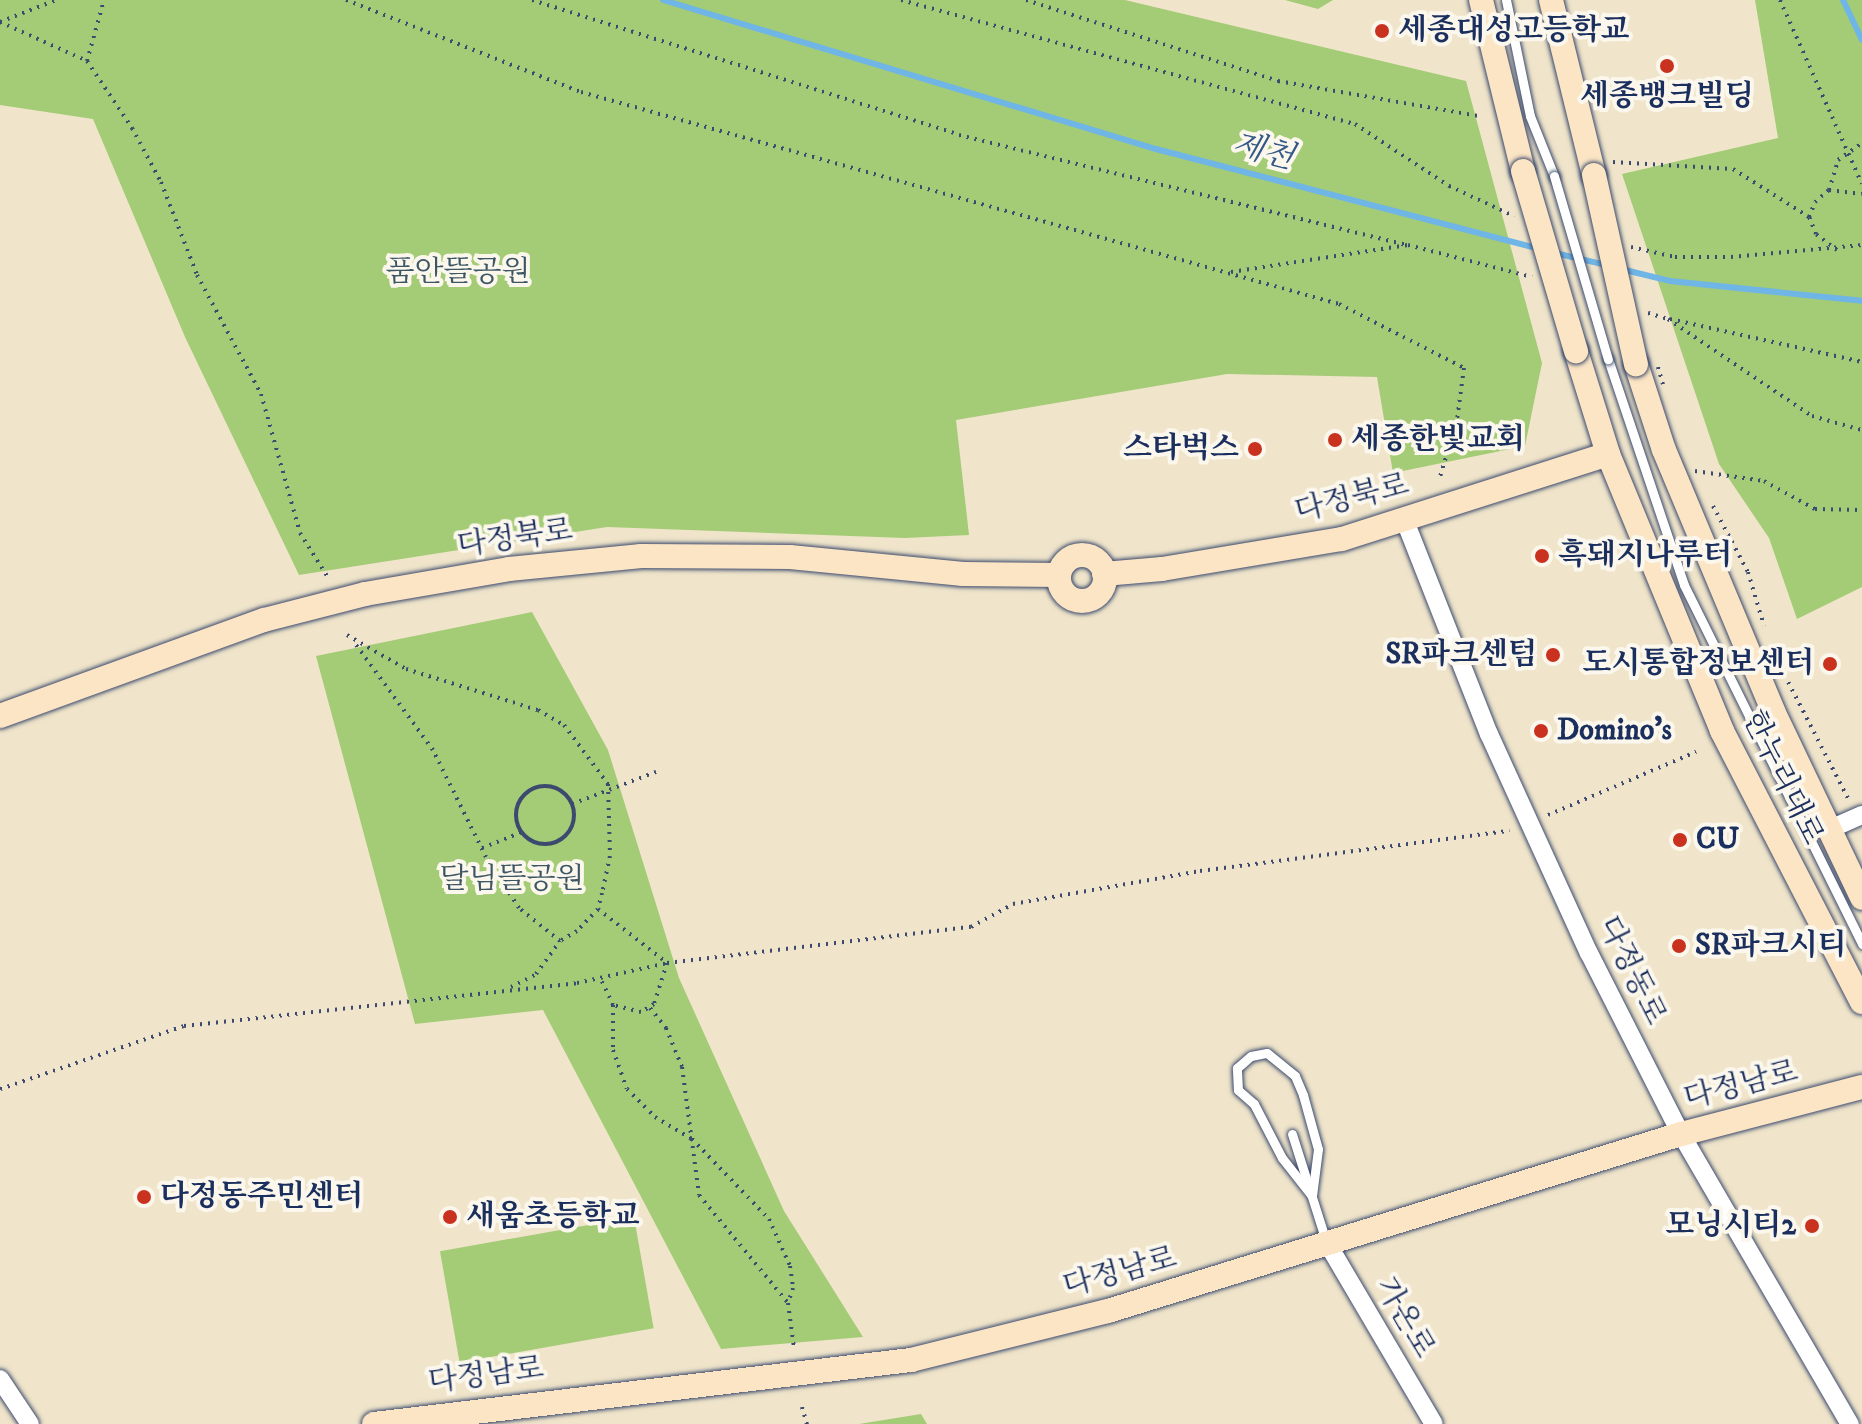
<!DOCTYPE html>
<html>
<head>
<meta charset="utf-8">
<style>
	body { margin:0 }
	#map { position:relative; width:1862px; height:1424px; overflow:hidden; background:#f0e5ca; font-family:"IM FELL DW Pica","Noto Serif KR",serif }
	div>[style] { position:absolute }
	.green>* { inset:0; background:#a4cb76; transform-origin:0 0 }
	.stream>* { height:6px; margin:-3px; padding:0 3px; transform-origin:3px; border-radius:3px; background:#6fb6e6 }
	.path>* { height:4px; margin-top:-2px; transform-origin:0; background:repeating-linear-gradient(90deg,#3b4a6e 0 2px,transparent 0 8px) }
	.path>.ring { margin:-2px; padding:0; box-sizing:content-box; background:none; border:4px solid #3b4a6e; border-radius:50% }
	.roads { filter:drop-shadow(0 0 2px #3b4a6e) drop-shadow(0 0 2px #3b4a6e) }
	.lane>* { height:9px; margin:-4.5px; padding:0 4.5px; transform-origin:4.5px; border-radius:4.5px; background:#fff }
	.street>* { height:18px; margin:-9px; padding:0 9px; transform-origin:9px; border-radius:9px; background:#fff }
	.secondary>* { height:24px; margin:-12px; padding:0 12px; transform-origin:12px; border-radius:12px; background:#fce5c4 }
	.secondary>.ring { margin:-12px; padding:0; box-sizing:content-box; background:none; border:24px solid #fce5c4; border-radius:50% }
	.path-bridge>* { height:4px; margin-top:-2px; transform-origin:0; background:repeating-linear-gradient(90deg,#3b4a6e 0 2px,transparent 0 8px) }
	.bridges { filter:drop-shadow(0 0 2px #3b4a6e) drop-shadow(0 0 2px #3b4a6e) }
	.lane-bridge>* { height:9px; margin:-4.5px; padding:0 4.5px; transform-origin:4.5px; border-radius:4.5px; background:#fff }
	.secondary-bridge>* { height:24px; margin:-12px; padding:0 12px; transform-origin:12px; border-radius:12px; background:#fce5c4 }
	.dots>* { width:22px; height:22px; translate:-50% -50%; box-sizing:border-box; border:4px solid #fbf7ec; border-radius:50% }
	span { translate:-50% -50%; white-space:nowrap; text-align:center; line-height:1.15; -webkit-text-stroke:8px #fbf7ec; paint-order:stroke }
	.poi-label { font-size:30px; color:#1b2f5e; font-weight:700 }
	.left { translate:0 -50%; text-align:left }
	.right { translate:-100% -50%; text-align:right }
	.park-label { font-size:30px; color:#3d5664 }
	.street-label { font-size:30px; color:#1b2f5e }
	.water-label { font-size:32px; color:#345887; font-style:italic }
</style>
</head>
<body>
<div id="map">
	<div class="green">
		<div style="clip-path:polygon(0 0,1125px 0,1466px 81px,1542px 363px,1525px 446px,1393px 473px,1377px 377px,1227px 374px,956px 420px,969px 535px,905px 538px,607px 527px,299px 575px,185px 337px,93px 119px,0 105px)"></div>
		<div style="clip-path:polygon(1285px 0,1333px 0,1318px 9px)"></div>
		<div style="clip-path:polygon(1755px 0,1862px 0,1862px 587px,1797px 619px,1769px 538px,1719px 464px,1622px 174px,1778px 138px)"></div>
		<div style="clip-path:polygon(532px 612px,608px 750px,679px 978px,784px 1211px,863px 1337px,721px 1349px,543px 1010px,415px 1024px,316px 656px)"></div>
		<div style="left:634px;top:1217px;width:113px;height:197px;rotate:80deg"></div>
		<div style="clip-path:polygon(921px 1414px,927px 1424px,859px 1424px)"></div>
	</div>
	<div class="stream">
		<div style="left:663px;top:0;width:515px;rotate:16.82deg"></div>
		<div style="left:1156px;top:149px;width:397px;rotate:14.6deg"></div>
		<div style="left:1843px;top:0;width:44px;rotate:64.6deg"></div>
		<div style="left:1555px;top:253px;width:52px;rotate:13.2deg"></div>
		<div style="left:1621px;top:269px;width:50px;rotate:13.8deg"></div>
		<div style="left:1670px;top:281px;width:193px;rotate:5.9deg"></div>
	</div>
	<div class="path">
		<div style="left:346px;top:0;width:252px;rotate:21.4deg"></div>
		<div style="left:581px;top:92px;width:787px;rotate:15.63deg"></div>
		<div style="left:1339px;top:304px;width:140px;rotate:27.1deg"></div>
		<div style="left:1464px;top:368px;width:52px;rotate:97.7deg"></div>
		<div style="left:1457px;top:420px;width:59px;rotate:106.6deg"></div>
		<div style="left:532px;top:0;width:448px;rotate:17.5deg"></div>
		<div style="left:959px;top:135px;width:462px;rotate:13.8deg"></div>
		<div style="left:901px;top:0;width:471px;rotate:15.3deg"></div>
		<div style="left:1355px;top:124px;width:113px;rotate:33.4deg"></div>
		<div style="left:1449px;top:186px;width:72px;rotate:24.8deg"></div>
		<div style="left:1026px;top:0;width:265px;rotate:17.8deg"></div>
		<div style="left:1278px;top:81px;width:203px;rotate:9.9deg"></div>
		<div style="left:1780px;top:0;width:201px;rotate:66deg"></div>
		<div style="left:0;top:22px;width:95px;rotate:24.1deg"></div>
		<div style="left:87px;top:61px;width:81px;rotate:56.1deg"></div>
		<div style="left:132px;top:128px;width:61px;rotate:61.8deg"></div>
		<div style="left:161px;top:182px;width:100px;rotate:68.8deg"></div>
		<div style="left:197px;top:275px;width:135px;rotate:61.7deg"></div>
		<div style="left:261px;top:394px;width:144px;rotate:74.3deg"></div>
		<div style="left:300px;top:533px;width:54px;rotate:57.8deg"></div>
		<div style="left:0;top:22px;width:60px;rotate:-21.4deg"></div>
		<div style="left:87px;top:61px;width:63px;rotate:-74.4deg"></div>
		<div style="left:1613px;top:162px;width:120px;rotate:3.3deg"></div>
		<div style="left:1733px;top:169px;width:90px;rotate:32.3deg"></div>
		<div style="left:1829px;top:190px;width:31px;rotate:-73deg"></div>
		<div style="left:1838px;top:160px;width:29px;rotate:-35deg"></div>
		<div style="left:1631px;top:247px;width:45px;rotate:12.8deg"></div>
		<div style="left:1675px;top:257px;width:56px"></div>
		<div style="left:1731px;top:257px;width:132px;rotate:-5.2deg"></div>
		<div style="left:1837px;top:250px;width:26px;rotate:-143deg"></div>
		<div style="left:1816px;top:234px;width:18px;rotate:-112deg"></div>
		<div style="left:1809px;top:217px;width:16px;rotate:-68deg"></div>
		<div style="left:1815px;top:202px;width:18px;rotate:-41deg"></div>
		<div style="left:1829px;top:190px;width:33px;rotate:7deg"></div>
		<div style="left:1231px;top:272px;width:179px;rotate:-8.7deg"></div>
		<div style="left:1408px;top:245px;width:128px;rotate:14.5deg"></div>
		<div style="left:1648px;top:313px;width:21px;rotate:17deg"></div>
		<div style="left:1668px;top:319px;width:174px;rotate:34deg"></div>
		<div style="left:1812px;top:416px;width:52px;rotate:15.6deg"></div>
		<div style="left:1670px;top:319px;width:197px;rotate:12.6deg"></div>
		<div style="left:1695px;top:471px;width:70px;rotate:8.2deg"></div>
		<div style="left:1764px;top:481px;width:58px;rotate:28.8deg"></div>
		<div style="left:1815px;top:509px;width:47px;rotate:1.2deg"></div>
		<div style="left:1713px;top:506px;width:75px;rotate:62.1deg"></div>
		<div style="left:1748px;top:572px;width:56px;rotate:73.5deg"></div>
		<div style="left:347px;top:635px;width:68px;rotate:30deg"></div>
		<div style="left:406px;top:669px;width:138px;rotate:17.3deg"></div>
		<div style="left:538px;top:710px;width:30px;rotate:30deg"></div>
		<div style="left:564px;top:725px;width:74px;rotate:53.3deg"></div>
		<div style="left:608px;top:784px;width:72px;rotate:88.4deg"></div>
		<div style="left:610px;top:856px;width:38px;rotate:102deg"></div>
		<div style="left:602px;top:893px;width:16px;rotate:104deg"></div>
		<div style="left:598px;top:909px;width:30px;rotate:134deg"></div>
		<div style="left:577px;top:931px;width:20px;rotate:150deg"></div>
		<div style="left:560px;top:941px;width:53px;rotate:-141.2deg"></div>
		<div style="left:519px;top:908px;width:61px;rotate:-122.9deg"></div>
		<div style="left:486px;top:857px;width:119px;rotate:-116.4deg"></div>
		<div style="left:433px;top:750px;width:134px;rotate:-126.2deg"></div>
		<div style="left:1781px;top:668px;width:151px;rotate:62.8deg"></div>
		<div class="ring" style="left:516px;top:786px;width:54px;height:54px"></div>
		<div style="left:572px;top:804px;width:90px;rotate:-20.9deg"></div>
		<div style="left:1548px;top:815px;width:161px;rotate:-23.1deg"></div>
		<div style="left:482px;top:848px;width:43px;rotate:-21.8deg"></div>
		<div style="left:598px;top:909px;width:88px;rotate:38deg"></div>
		<div style="left:667px;top:963px;width:43px;rotate:107.6deg"></div>
		<div style="left:654px;top:1004px;width:15px;rotate:148deg"></div>
		<div style="left:641px;top:1012px;width:29px;rotate:-166deg"></div>
		<div style="left:613px;top:1005px;width:31px;rotate:-115deg"></div>
		<div style="left:511px;top:987px;width:28px;rotate:-27deg"></div>
		<div style="left:536px;top:974px;width:41px;rotate:-54deg"></div>
		<div style="left:613px;top:1005px;width:45px;rotate:90deg"></div>
		<div style="left:613px;top:1050px;width:41px;rotate:70.3deg"></div>
		<div style="left:627px;top:1089px;width:40px;rotate:45deg"></div>
		<div style="left:655px;top:1117px;width:43px;rotate:30.7deg"></div>
		<div style="left:692px;top:1139px;width:111px;rotate:46.1deg"></div>
		<div style="left:769px;top:1219px;width:51px;rotate:65.9deg"></div>
		<div style="left:790px;top:1266px;width:22px;rotate:82deg"></div>
		<div style="left:793px;top:1288px;width:16px;rotate:108deg"></div>
		<div style="left:650px;top:1008px;width:26px;rotate:51deg"></div>
		<div style="left:666px;top:1028px;width:42px;rotate:67.7deg"></div>
		<div style="left:682px;top:1067px;width:129px;rotate:82.4deg"></div>
		<div style="left:699px;top:1195px;width:140px;rotate:50.5deg"></div>
		<div style="left:788px;top:1303px;width:45px;rotate:82.4deg"></div>
		<div style="left:0;top:1089px;width:194px;rotate:-18.9deg"></div>
		<div style="left:184px;top:1026px;width:395px;rotate:-6.2deg"></div>
		<div style="left:577px;top:983px;width:92px;rotate:-12.5deg"></div>
		<div style="left:667px;top:963px;width:306px;rotate:-6.8deg"></div>
		<div style="left:971px;top:927px;width:48px;rotate:-28.7deg"></div>
		<div style="left:1013px;top:904px;width:190px;rotate:-10deg"></div>
		<div style="left:1200px;top:871px;width:312px;rotate:-7.4deg"></div>
		<div style="left:802px;top:1407px;width:18px;rotate:74deg"></div>
	</div>
	<div class="roads">
		<div class="lane">
			<div style="left:1506px;top:0;width:118px;rotate:78.3deg"></div>
			<div style="left:1530px;top:116px;width:65px;rotate:68.2deg"></div>
			<div style="left:1608px;top:359px;width:238px;rotate:71.4deg"></div>
			<div style="left:1684px;top:585px;width:401px;rotate:63.6deg"></div>
			<div style="left:1267px;top:1053px;width:36px;rotate:39deg"></div>
			<div style="left:1295px;top:1076px;width:21px;rotate:67deg"></div>
			<div style="left:1303px;top:1095px;width:56px;rotate:74.5deg"></div>
			<div style="left:1318px;top:1149px;width:47px;rotate:97.3deg"></div>
			<div style="left:1312px;top:1196px;width:48px;rotate:-128.3deg"></div>
			<div style="left:1282px;top:1158px;width:61px;rotate:-117.4deg"></div>
			<div style="left:1254px;top:1104px;width:21px;rotate:-139deg"></div>
			<div style="left:1238px;top:1090px;width:22px;rotate:-93deg"></div>
			<div style="left:1237px;top:1068px;width:18px;rotate:-41deg"></div>
			<div style="left:1251px;top:1056px;width:16px;rotate:-11deg"></div>
			<div style="left:1292px;top:1134px;width:112px;rotate:72.4deg"></div>
		</div>
		<div class="street">
			<div style="left:1405px;top:521px;width:229px;rotate:68.5deg"></div>
			<div style="left:1489px;top:734px;width:241px;rotate:65.5deg"></div>
			<div style="left:1589px;top:953px;width:203px;rotate:63.1deg"></div>
			<div style="left:1681px;top:1134px;width:336px;rotate:59.8deg"></div>
			<div style="left:1828px;top:830px;width:37px;rotate:-24deg"></div>
			<div style="left:1326px;top:1241px;width:212px;rotate:59.5deg"></div>
			<div style="left:0;top:1379px;width:54px;rotate:56.3deg"></div>
		</div>
		<div class="secondary">
			<div style="left:1481px;top:0;width:176px;rotate:76.2deg"></div>
			<div style="left:1551px;top:0;width:180px;rotate:76.2deg"></div>
			<div style="left:1576px;top:351px;width:108px;rotate:72.7deg"></div>
			<div style="left:1608px;top:454px;width:300px;rotate:67.6deg"></div>
			<div style="left:1722px;top:731px;width:305px;rotate:62.7deg"></div>
			<div style="left:1636px;top:364px;width:90px;rotate:72deg"></div>
			<div style="left:1664px;top:450px;width:283px;rotate:67.3deg"></div>
			<div style="left:1773px;top:711px;width:207px;rotate:64.5deg"></div>
			<div class="ring" style="left:1059px;top:555px;width:22px;height:22px"></div>
			<div style="left:1104px;top:574px;width:58px;rotate:-4.9deg"></div>
			<div style="left:1162px;top:569px;width:182px;rotate:-9.5deg"></div>
			<div style="left:1342px;top:539px;width:279px;rotate:-17.7deg"></div>
			<div style="left:0;top:716px;width:281px;rotate:-20deg"></div>
			<div style="left:264px;top:620px;width:104px;rotate:-14.4deg"></div>
			<div style="left:365px;top:594px;width:146px;rotate:-9.8deg"></div>
			<div style="left:509px;top:569px;width:133px;rotate:-5.6deg"></div>
			<div style="left:641px;top:556px;width:149px;rotate:0.4deg"></div>
			<div style="left:790px;top:557px;width:174px;rotate:5.6deg"></div>
			<div style="left:963px;top:574px;width:96px;rotate:0.6deg"></div>
			<div style="left:374px;top:1424px;width:541px;rotate:-6.8deg"></div>
			<div style="left:911px;top:1360px;width:203px;rotate:-14deg"></div>
			<div style="left:1108px;top:1311px;width:600px;rotate:-17.17deg"></div>
			<div style="left:1681px;top:1134px;width:187px;rotate:-14.6deg"></div>
		</div>
	</div>
	<div class="path-bridge">
		<div style="left:1658px;top:367px;width:18px;rotate:74deg"></div>
	</div>
	<div class="bridges">
		<div class="lane-bridge">
			<div style="left:1554px;top:176px;width:191px;rotate:73.6deg"></div>
		</div>
		<div class="secondary-bridge">
			<div style="left:1523px;top:171px;width:188px;rotate:73.6deg"></div>
			<div style="left:1594px;top:175px;width:194px;rotate:77.5deg"></div>
		</div>
	</div>
	<div class="dots">
		<div style="left:1382px;top:31px;background:#c8321e"></div>
		<div style="left:1667px;top:66px;background:#c8321e"></div>
		<div style="left:1335px;top:440px;background:#c8321e"></div>
		<div style="left:1255px;top:449px;background:#c8321e"></div>
		<div style="left:1542px;top:556px;background:#c8321e"></div>
		<div style="left:1553px;top:655px;background:#c8321e"></div>
		<div style="left:1830px;top:664px;background:#c8321e"></div>
		<div style="left:1541px;top:731px;background:#c8321e"></div>
		<div style="left:1680px;top:840px;background:#c8321e"></div>
		<div style="left:1679px;top:946px;background:#c8321e"></div>
		<div style="left:144px;top:1197px;background:#c8321e"></div>
		<div style="left:450px;top:1217px;background:#c8321e"></div>
		<div style="left:1812px;top:1226px;background:#c8321e"></div>
	</div>
	<div class="poi-label">
		<span class="left" style="left:1398px;top:31px">세종대성고등학교</span>
		<span style="left:1667px;top:97px">세종뱅크빌딩</span>
		<span class="left" style="left:1351px;top:440px">세종한빛교회</span>
		<span class="right" style="left:1239px;top:449px">스타벅스</span>
		<span class="left" style="left:1558px;top:556px">흑돼지나루터</span>
		<span class="right" style="left:1537px;top:655px">SR파크센텀</span>
		<span class="right" style="left:1814px;top:664px">도시통합정보센터</span>
		<span class="left" style="left:1557px;top:731px">Domino's</span>
		<span class="left" style="left:1696px;top:840px">CU</span>
		<span class="left" style="left:1695px;top:946px">SR파크시티</span>
		<span class="left" style="left:160px;top:1197px">다정동주민센터</span>
		<span class="left" style="left:466px;top:1217px">새움초등학교</span>
		<span class="right" style="left:1796px;top:1226px">모닝시티2</span>
	</div>
	<div class="park-label">
		<span style="left:458px;top:273px">품안뜰공원</span>
		<span style="left:512px;top:880px">달님뜰공원</span>
	</div>
	<div class="street-label">
		<span style="left:1352px;top:499px;rotate:-14deg">다정북로</span>
		<span style="left:515px;top:539px;rotate:-8deg">다정북로</span>
		<span style="left:1782px;top:778px;rotate:64deg">한누리대로</span>
		<span style="left:1631px;top:971px;rotate:64deg">다정동로</span>
		<span style="left:1741px;top:1086px;rotate:-14deg">다정남로</span>
		<span style="left:1120px;top:1273px;rotate:-15deg">다정남로</span>
		<span style="left:1404px;top:1318px;rotate:60deg">가온로</span>
		<span style="left:486px;top:1376px;rotate:-7deg">다정남로</span>
	</div>
	<div class="water-label">
		<span style="left:1263px;top:152px;rotate:15deg">제천</span>
	</div>
</div>
</body>
</html>
